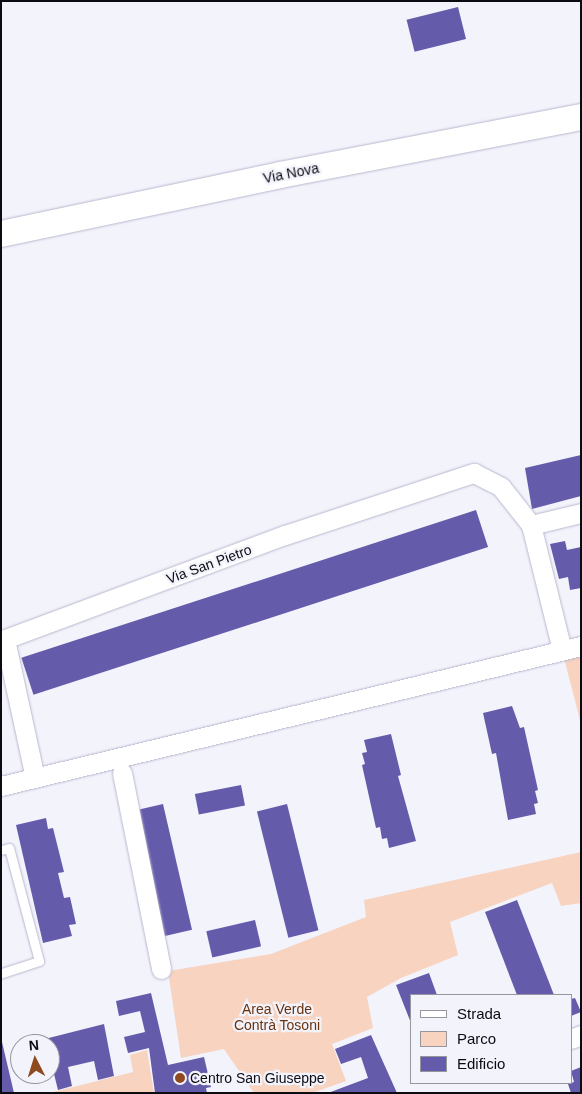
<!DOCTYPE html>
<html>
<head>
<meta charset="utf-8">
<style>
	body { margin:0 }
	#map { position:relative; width:582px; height:1094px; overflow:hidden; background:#f3f3fc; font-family:Helvetica,sans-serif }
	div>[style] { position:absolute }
	.green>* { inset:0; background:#f7d3c0 }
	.building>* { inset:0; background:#655bab; transform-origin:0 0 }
	.roads { filter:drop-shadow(0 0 1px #b8b7cd) drop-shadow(0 0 1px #b8b7cd) }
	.lane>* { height:9px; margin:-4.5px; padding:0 4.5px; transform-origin:4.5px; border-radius:4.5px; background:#fff }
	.street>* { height:19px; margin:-9.5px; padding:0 9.5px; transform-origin:9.5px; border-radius:9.5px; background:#fff }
	.secondary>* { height:26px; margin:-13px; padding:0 13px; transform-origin:13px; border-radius:13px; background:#fff }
	.dots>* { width:14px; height:14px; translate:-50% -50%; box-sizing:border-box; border:2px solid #f3f3fc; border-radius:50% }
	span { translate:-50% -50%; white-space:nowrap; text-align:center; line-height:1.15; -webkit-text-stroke:4.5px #f3f3fc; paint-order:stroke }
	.street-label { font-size:14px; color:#0c0b12 }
	.park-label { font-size:14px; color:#69320e }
	.poi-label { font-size:14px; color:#0c0b12 }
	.left { translate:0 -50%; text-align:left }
	.frame { position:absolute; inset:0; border:2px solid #0c0b12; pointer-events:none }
	.legend { position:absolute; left:410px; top:994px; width:162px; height:90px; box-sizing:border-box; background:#f3f3fc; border:1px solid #97969e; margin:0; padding:6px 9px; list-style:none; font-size:15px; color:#0c0b12 }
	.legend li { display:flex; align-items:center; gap:10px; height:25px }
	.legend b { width:25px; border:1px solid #97969e }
	.north { position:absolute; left:10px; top:1034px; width:50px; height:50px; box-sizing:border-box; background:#f3f3fc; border:1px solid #97969e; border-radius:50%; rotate:355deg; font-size:14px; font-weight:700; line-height:20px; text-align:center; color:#0c0b12 }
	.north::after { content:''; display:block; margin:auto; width:18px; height:22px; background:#8f4b1f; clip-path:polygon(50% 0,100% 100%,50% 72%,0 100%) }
</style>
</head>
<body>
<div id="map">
	<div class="green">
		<div style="clip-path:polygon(581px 646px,581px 724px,562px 650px)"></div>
		<div style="clip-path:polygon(581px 852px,581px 903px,561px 906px,552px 883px,450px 922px,458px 955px,401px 978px,367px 997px,373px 1028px,332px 1044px,346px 1081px,312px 1093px,254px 1093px,224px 1049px,181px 1058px,168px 971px,271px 954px,366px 917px,364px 900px)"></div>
		<div style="clip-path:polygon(147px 1050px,154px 1093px,49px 1093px,133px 1072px,130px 1055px)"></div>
	</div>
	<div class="building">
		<div style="left:458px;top:7px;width:33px;height:53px;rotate:76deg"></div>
		<div style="clip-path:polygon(581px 455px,581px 496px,532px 509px,525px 468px)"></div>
		<div style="left:476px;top:510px;width:39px;height:478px;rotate:72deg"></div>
		<div style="clip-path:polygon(565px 541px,567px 550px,581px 547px,581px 588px,570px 590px,568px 577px,559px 579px,550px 544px)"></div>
		<div style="clip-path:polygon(512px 706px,520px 728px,524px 727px,538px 790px,535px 791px,538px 803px,534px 804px,536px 814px,508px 820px,496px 753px,492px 754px,483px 713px)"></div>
		<div style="clip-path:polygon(391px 734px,401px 775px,398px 776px,416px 841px,389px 848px,387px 838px,382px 839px,380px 827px,376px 828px,362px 765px,365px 764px,362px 753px,367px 752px,364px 740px)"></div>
		<div style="left:241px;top:785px;width:21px;height:47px;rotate:79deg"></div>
		<div style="left:163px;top:804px;width:129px;height:30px;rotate:77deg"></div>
		<div style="left:287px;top:804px;width:130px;height:31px;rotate:76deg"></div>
		<div style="clip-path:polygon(46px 818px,48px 829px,53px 828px,64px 872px,58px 873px,64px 898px,70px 897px,76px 924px,69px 925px,72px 936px,43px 943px,16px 825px)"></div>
		<div style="clip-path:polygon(517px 900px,554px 995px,517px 995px,485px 912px)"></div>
		<div style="left:255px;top:920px;width:27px;height:50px;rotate:77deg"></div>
		<div style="clip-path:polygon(429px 973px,437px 995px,411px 995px,411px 1023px,396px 985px)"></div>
		<div style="clip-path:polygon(151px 993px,168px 1065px,204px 1057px,211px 1087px,206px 1088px,207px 1093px,155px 1093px,149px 1048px,128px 1053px,124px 1037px,145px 1032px,140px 1011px,119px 1016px,116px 1001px)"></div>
		<div style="clip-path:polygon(575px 998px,581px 1012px,571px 1016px,571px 999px)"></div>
		<div style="clip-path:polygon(104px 1024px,114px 1076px,98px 1080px,94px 1061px,68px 1067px,72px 1086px,58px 1090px,53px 1070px,50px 1071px,50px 1044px,25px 1044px)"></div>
		<div style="clip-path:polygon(371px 1035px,397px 1093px,328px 1093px,368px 1078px,361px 1057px,341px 1064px,335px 1049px)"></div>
		<div style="clip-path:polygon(1px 1042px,2px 1042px,14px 1093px,1px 1093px)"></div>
		<div style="clip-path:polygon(581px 1067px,581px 1093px,571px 1093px,568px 1084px,574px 1082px,571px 1071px)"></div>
	</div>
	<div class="roads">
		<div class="lane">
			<div style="left:1px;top:850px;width:8px;rotate:-14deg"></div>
			<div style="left:9px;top:848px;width:117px;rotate:75.1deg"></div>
			<div style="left:39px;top:961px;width:40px;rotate:162deg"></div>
		</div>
		<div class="street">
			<div style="left:531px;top:525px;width:51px;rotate:-13.5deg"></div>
			<div style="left:122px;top:773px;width:200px;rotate:78.7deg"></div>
			<div style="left:35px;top:778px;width:142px;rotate:-102.2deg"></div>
			<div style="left:5px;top:639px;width:299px;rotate:-20.4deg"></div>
			<div style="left:285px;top:535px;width:199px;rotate:-18.2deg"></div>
			<div style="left:474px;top:473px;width:30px;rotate:27deg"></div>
			<div style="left:501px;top:487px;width:48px;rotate:51.7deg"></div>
			<div style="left:531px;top:525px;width:129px;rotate:76.1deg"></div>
			<div style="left:1px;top:786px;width:597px;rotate:-13.57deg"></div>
			<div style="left:571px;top:1039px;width:11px;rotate:-22deg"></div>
		</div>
		<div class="secondary">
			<div style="left:1px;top:234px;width:285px;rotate:-11.9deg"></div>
			<div style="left:280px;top:175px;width:307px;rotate:-10.9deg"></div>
		</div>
	</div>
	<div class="dots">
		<div style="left:180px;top:1078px;background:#8f4b1f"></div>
	</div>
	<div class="street-label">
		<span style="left:291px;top:173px;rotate:-11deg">Via Nova</span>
		<span style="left:209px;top:564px;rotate:-20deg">Via San Pietro</span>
	</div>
	<div class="park-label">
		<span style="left:277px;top:1017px">Area Verde<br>Contrà Tosoni</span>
	</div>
	<div class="poi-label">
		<span class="left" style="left:190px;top:1078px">Centro San Giuseppe</span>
	</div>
	<div class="frame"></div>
	<ul class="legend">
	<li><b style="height:6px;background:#fff"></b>Strada</li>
	<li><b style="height:14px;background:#f7d3c0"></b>Parco</li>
	<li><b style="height:14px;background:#655bab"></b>Edificio</li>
	</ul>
	<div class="north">N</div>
</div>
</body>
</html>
